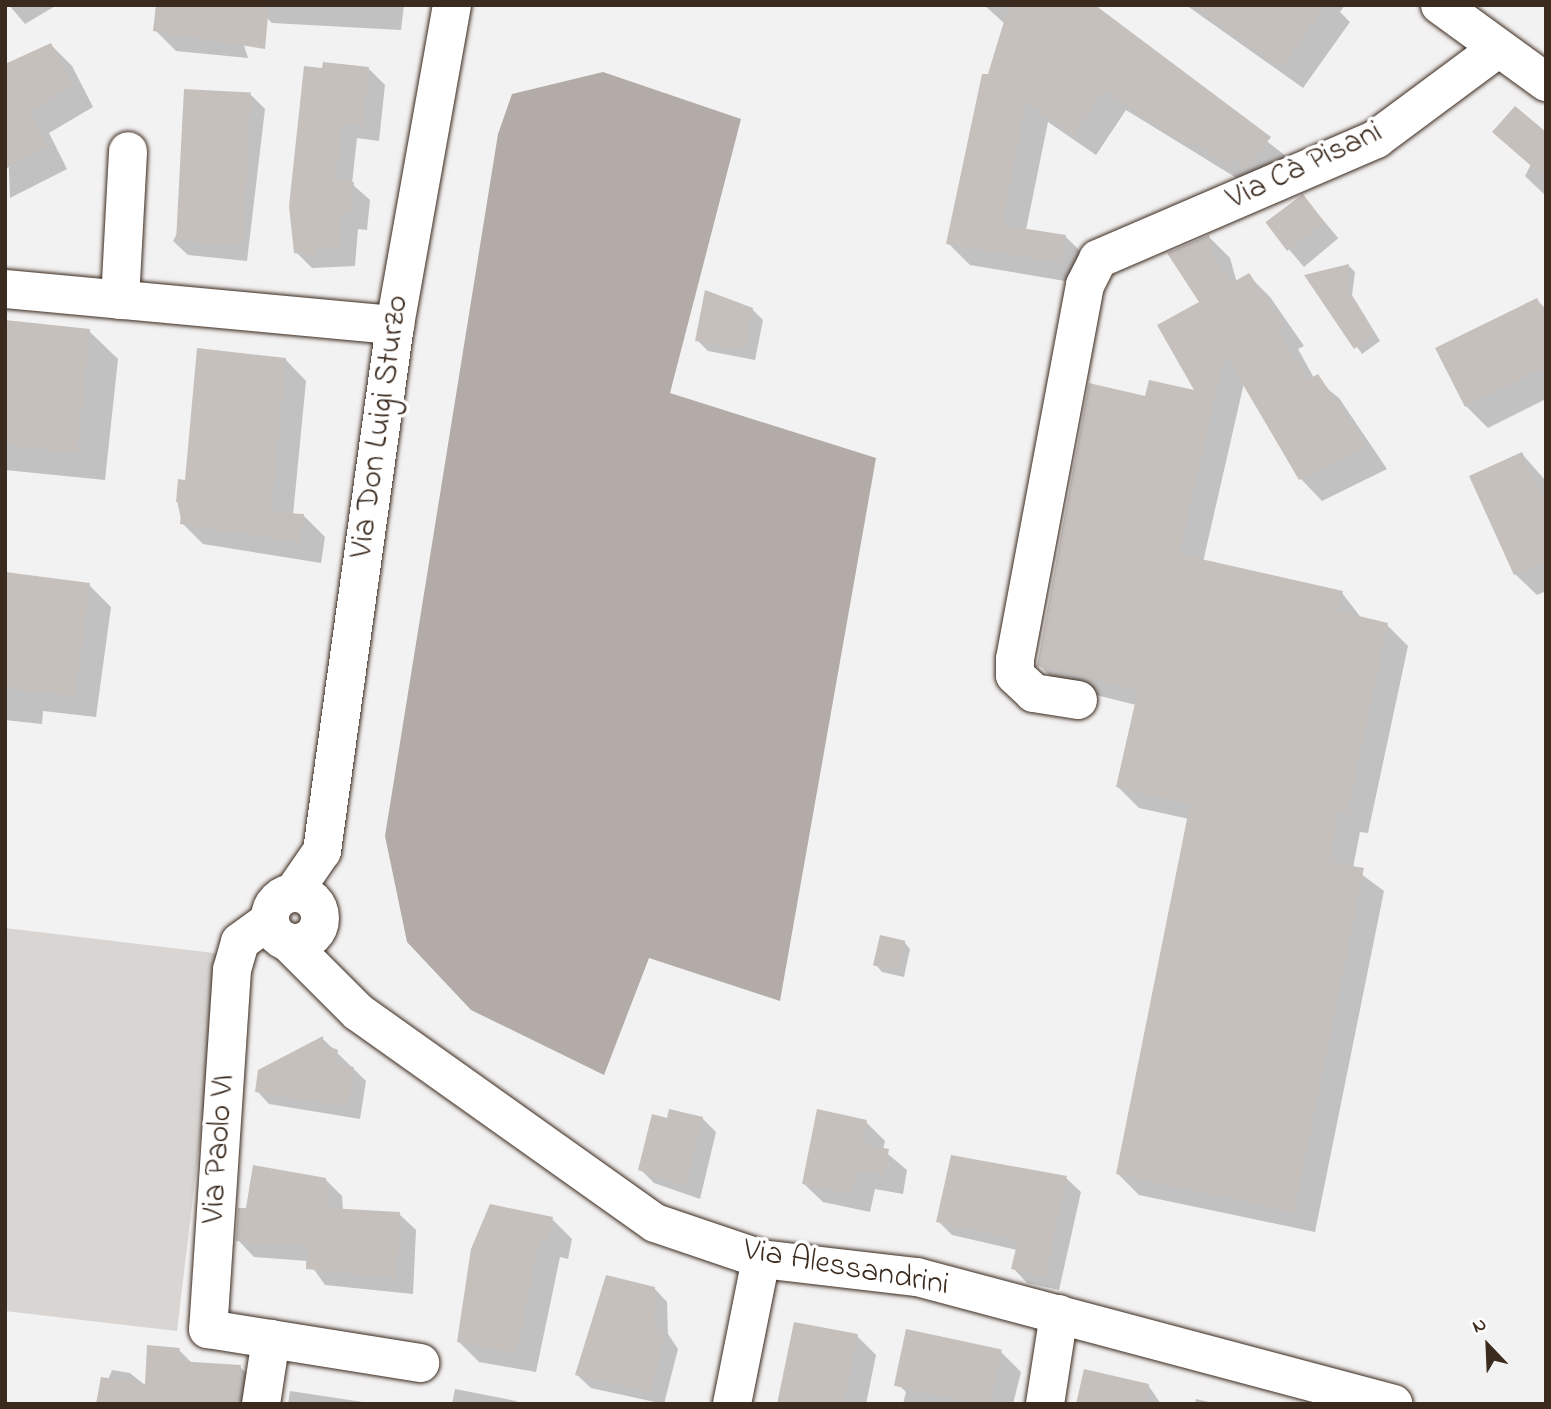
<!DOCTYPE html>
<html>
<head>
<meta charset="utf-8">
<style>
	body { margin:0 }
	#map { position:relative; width:1551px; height:1409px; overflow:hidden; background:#f3f2f2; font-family:"Indie Flower",sans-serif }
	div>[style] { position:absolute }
	.green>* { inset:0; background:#d8d5d2 }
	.water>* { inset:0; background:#b2aba7 }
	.shadow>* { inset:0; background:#0003; transform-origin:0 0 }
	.building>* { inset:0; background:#c6c0bd; transform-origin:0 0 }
	.roads { filter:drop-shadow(0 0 2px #3b2a1e) drop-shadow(0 0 2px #3b2a1e) }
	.minor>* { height:38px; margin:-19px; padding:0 19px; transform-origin:19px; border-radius:19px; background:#fff }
	.minor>.ring { margin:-19px; padding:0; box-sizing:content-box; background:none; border:38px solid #fff; border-radius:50% }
	.major>* { height:38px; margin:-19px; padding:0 19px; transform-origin:19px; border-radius:19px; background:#fff }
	span { translate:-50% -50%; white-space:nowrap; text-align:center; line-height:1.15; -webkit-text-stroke:7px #fff; paint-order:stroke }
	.street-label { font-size:32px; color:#3b2a1e }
	.frame { position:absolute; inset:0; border:7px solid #3b2a1e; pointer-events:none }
	.north { position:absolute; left:1453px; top:1311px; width:70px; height:70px; -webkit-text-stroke:5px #fff; paint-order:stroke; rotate:337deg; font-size:19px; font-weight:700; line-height:28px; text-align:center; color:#3b2a1e }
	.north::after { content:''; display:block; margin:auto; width:24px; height:32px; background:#3b2a1e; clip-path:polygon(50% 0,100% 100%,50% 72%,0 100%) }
</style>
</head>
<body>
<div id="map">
	<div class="green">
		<div style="clip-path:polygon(5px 928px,222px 954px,177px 1331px,5px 1311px)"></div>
	</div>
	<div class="water">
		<div style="clip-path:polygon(603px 72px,741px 119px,670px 393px,876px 458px,780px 1001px,649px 958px,604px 1075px,471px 1010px,407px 942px,385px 836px,498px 134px,512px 94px)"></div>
	</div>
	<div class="shadow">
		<div style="clip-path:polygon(9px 5px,57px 5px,25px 24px)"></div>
		<div style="clip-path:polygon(156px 5px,231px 5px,248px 58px,176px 51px,155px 30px)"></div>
		<div style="clip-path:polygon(404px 5px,401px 30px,272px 23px,254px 6px)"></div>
		<div style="clip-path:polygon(984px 5px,1090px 5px,1291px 160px,1248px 185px,1126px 110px,1096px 155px,1048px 122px,1026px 230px,1065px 236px,1087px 258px,1083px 284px,970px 265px,948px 243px,1005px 24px)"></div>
		<div style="clip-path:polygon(1186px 5px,1345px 5px,1340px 12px,1350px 22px,1303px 88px)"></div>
		<div style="clip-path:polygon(51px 45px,72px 66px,93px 107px,49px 133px,67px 169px,10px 198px,5px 68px)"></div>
		<div style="clip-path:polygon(369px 69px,385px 85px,379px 141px,357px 138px,352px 184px,370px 200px,367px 230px,358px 229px,355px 266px,312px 268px,296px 252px,291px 206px)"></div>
		<div style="clip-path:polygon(251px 95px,265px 109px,247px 261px,188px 255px,173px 241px)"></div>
		<div style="clip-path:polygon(1546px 135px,1546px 196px,1525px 176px)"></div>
		<div style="left:1303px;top:196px;width:55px;height:45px;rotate:50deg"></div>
		<div style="clip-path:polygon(1209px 237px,1230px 258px,1237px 283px,1249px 276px,1270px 297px,1304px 346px,1298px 349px,1314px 378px,1339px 398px,1387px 469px,1322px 501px,1301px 479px,1244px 383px,1203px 562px,1342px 593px,1362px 619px,1387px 625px,1408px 646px,1368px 833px,1360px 832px,1353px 868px,1384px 891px,1315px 1232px,1139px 1195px,1118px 1174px,1189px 819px,1139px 808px,1118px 787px,1136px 705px,1060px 686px,1039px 665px,1147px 398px,1197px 393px)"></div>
		<div style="clip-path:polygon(1349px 266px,1355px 272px,1352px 295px,1380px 341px,1362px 354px,1307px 276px)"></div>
		<div style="clip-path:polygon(1537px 300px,1546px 309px,1546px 399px,1488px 428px,1466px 406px)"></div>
		<div style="clip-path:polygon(752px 309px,763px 320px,755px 360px,708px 351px,697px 340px)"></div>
		<div style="clip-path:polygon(5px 322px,89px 331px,118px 359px,105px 480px,5px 470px)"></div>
		<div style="clip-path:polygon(285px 359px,306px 381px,293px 515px,304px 516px,325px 537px,321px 563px,203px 544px,182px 523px,177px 501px)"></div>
		<div style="clip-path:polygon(1522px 454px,1546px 481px,1546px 591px,1537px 595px,1515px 574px)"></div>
		<div style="clip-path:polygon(5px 574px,89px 585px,111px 607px,96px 717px,43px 711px,42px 724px,5px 720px)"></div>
		<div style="clip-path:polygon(904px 942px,910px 949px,904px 977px,882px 972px,876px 965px)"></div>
		<div style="clip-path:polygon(323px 1039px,366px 1081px,360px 1119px,269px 1104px,257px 1091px,259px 1071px)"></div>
		<div style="clip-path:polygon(702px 1118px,716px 1132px,700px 1199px,654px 1183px,640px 1169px,668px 1120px)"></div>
		<div style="clip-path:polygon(866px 1122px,885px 1141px,883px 1150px,907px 1170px,903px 1194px,875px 1189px,870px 1212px,823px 1202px,803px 1183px)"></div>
		<div style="clip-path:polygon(1066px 1178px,1081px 1192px,1059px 1290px,1027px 1283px,1013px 1268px,1017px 1250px,952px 1235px,938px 1221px)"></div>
		<div style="clip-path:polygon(325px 1179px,342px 1196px,343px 1210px,399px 1214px,416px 1230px,413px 1294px,325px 1285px,308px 1261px,254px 1257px,238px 1240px,247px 1210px)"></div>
		<div style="clip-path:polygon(552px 1219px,572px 1239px,568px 1259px,560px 1257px,536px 1372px,479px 1362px,459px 1342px)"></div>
		<div style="clip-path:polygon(654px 1288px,667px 1302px,668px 1334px,678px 1349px,664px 1404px,591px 1388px,577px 1375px)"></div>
		<div style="clip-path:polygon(857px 1336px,876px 1355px,866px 1404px,779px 1404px)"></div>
		<div style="clip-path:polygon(179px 1350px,192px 1363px,240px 1367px,253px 1379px,251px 1404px,98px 1404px,112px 1370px,130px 1373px,146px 1386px)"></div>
		<div style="clip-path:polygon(1001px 1352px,1021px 1372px,1013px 1404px,903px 1404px,906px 1392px,900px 1386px)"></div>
		<div style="clip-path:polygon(1148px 1385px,1161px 1404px,1078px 1404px)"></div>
		<div style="clip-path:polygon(455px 1389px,516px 1401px,519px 1404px,452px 1404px)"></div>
		<div style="clip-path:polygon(290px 1391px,376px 1404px,288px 1404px)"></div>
		<div style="clip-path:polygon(1196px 1399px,1218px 1404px,1195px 1404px)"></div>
	</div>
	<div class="building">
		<div style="clip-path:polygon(156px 5px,269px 5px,265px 49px,153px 31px)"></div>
		<div style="clip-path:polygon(1009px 5px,1095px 5px,1271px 137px,1247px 169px,1231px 158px,1226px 165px,1192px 140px,1187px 146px,1104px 90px,1073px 135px,1026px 102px,1002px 225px,1066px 235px,1062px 263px,946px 244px,982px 74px,988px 74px)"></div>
		<div style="clip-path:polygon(1192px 5px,1326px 5px,1281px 68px)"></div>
		<div style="clip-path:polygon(51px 43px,73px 85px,29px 112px,48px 147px,5px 169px,5px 64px)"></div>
		<div style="clip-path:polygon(323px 62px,369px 67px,363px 125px,342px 123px,335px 181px,354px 182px,351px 214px,342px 213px,339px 250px,317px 248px,316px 255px,294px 253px,289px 206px,304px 66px,322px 68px)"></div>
		<div style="left:184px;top:89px;width:67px;height:152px;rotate:3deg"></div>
		<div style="clip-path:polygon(1515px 106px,1546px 132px,1546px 179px,1492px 132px)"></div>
		<div style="left:1303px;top:194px;width:36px;height:47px;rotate:53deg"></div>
		<div style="clip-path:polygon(1209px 235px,1216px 261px,1232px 283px,1249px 273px,1284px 324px,1278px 328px,1307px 380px,1318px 374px,1367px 447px,1299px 480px,1225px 354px,1179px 554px,1343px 591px,1338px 611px,1388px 623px,1347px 813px,1339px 811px,1329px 862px,1364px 868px,1294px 1212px,1116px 1174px,1190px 804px,1116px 787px,1138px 690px,1037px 666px,1089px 383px,1145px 396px,1149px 380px,1194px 390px,1157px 325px,1199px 302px,1167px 253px)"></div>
		<div style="clip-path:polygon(1349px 264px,1346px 287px,1375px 334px,1354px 349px,1304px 275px)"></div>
		<div style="clip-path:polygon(705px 290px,753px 308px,744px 350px,695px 341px)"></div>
		<div style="clip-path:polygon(1537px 298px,1546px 316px,1546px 367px,1465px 407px,1435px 348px)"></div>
		<div style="clip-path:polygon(5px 320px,90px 329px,77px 453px,5px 445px)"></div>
		<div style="clip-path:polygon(197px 348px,286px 358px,271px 512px,304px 514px,300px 542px,180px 524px,182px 502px,176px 502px,178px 479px,185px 480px)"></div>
		<div style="clip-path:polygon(1522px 452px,1546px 504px,1546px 560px,1514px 575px,1469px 476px)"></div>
		<div style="clip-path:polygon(5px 572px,90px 583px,75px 696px,5px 688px)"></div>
		<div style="left:880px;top:935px;width:26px;height:31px;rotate:13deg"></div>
		<div style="clip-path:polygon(323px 1036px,323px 1044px,338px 1050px,336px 1064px,354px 1067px,348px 1107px,255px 1092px,258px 1070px)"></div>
		<div style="clip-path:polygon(669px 1109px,703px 1117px,686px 1187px,638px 1170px,652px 1114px,667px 1118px)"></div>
		<div style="clip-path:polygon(817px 1109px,867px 1120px,862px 1144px,889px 1149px,885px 1175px,856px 1171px,852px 1194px,802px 1184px)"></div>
		<div style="clip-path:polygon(951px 1155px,1067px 1176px,1045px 1277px,1011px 1269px,1018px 1240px,936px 1222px)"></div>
		<div style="clip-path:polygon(253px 1165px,326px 1178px,328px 1208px,400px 1212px,397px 1278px,306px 1269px,307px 1246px,236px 1241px,238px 1208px,246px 1208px)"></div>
		<div style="clip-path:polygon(490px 1204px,553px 1217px,548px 1239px,540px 1238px,516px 1353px,457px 1342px,471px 1249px)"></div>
		<div style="clip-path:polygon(606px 1275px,655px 1287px,654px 1324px,665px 1335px,651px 1392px,575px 1375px)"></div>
		<div style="clip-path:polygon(794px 1322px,858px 1334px,843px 1404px,777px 1404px)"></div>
		<div style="left:906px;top:1329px;width:98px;height:58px;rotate:12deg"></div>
		<div style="clip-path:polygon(147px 1345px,180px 1348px,177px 1361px,241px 1365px,237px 1404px,96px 1404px,101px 1377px,145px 1384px)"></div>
		<div style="clip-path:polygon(1084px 1369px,1149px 1384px,1144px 1404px,1076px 1404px)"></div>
	</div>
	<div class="roads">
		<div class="minor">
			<div style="left:5px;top:289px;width:392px;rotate:5.3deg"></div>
			<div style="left:120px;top:300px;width:149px;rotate:-86.9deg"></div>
			<div style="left:1078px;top:700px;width:45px;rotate:-171deg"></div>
			<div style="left:1034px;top:693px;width:26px;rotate:-137deg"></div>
			<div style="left:1015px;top:675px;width:16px;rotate:-90deg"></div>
			<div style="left:1015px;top:659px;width:380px;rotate:-79.4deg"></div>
			<div style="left:1085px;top:285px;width:29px;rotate:-63deg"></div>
			<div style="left:1098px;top:259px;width:303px;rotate:-23.3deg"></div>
			<div style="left:1376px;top:139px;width:149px;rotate:-36.6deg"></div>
			<div style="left:293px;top:893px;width:51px;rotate:-55.4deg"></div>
			<div style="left:322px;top:851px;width:531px;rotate:-82.1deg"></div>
			<div style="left:395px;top:325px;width:325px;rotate:-79.9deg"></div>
			<div class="ring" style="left:270px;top:893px;width:12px;height:12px"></div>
			<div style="left:270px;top:920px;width:37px;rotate:144deg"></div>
			<div style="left:240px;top:942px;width:29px;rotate:106deg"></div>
			<div style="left:232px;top:970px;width:360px;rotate:93.8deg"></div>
			<div style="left:208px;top:1329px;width:215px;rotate:9.1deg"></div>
			<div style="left:288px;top:942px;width:99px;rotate:45deg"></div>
			<div style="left:358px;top:1012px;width:364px;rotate:35.4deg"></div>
			<div style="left:655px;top:1223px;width:112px;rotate:18.8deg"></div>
			<div style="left:761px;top:1259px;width:157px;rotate:6.6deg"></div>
			<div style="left:917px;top:1277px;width:493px;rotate:14.9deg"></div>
			<div style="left:261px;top:1404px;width:66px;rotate:-81.3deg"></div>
			<div style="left:732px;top:1404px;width:148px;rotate:-78.7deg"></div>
			<div style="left:1045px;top:1404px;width:91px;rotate:-81.2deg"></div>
		</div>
		<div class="major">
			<div style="left:1440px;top:5px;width:131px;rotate:36deg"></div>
		</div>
	</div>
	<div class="street-label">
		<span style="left:1305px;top:167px;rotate:-25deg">Via Cà Pisani</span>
		<span style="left:381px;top:427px;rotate:-82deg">Via Don Luigi Sturzo</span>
		<span style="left:220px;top:1149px;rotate:-86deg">Via Paolo VI</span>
		<span style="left:846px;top:1269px;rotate:10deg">Via Alessandrini</span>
	</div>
	<div class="frame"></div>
	<div class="north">N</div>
</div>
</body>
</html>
